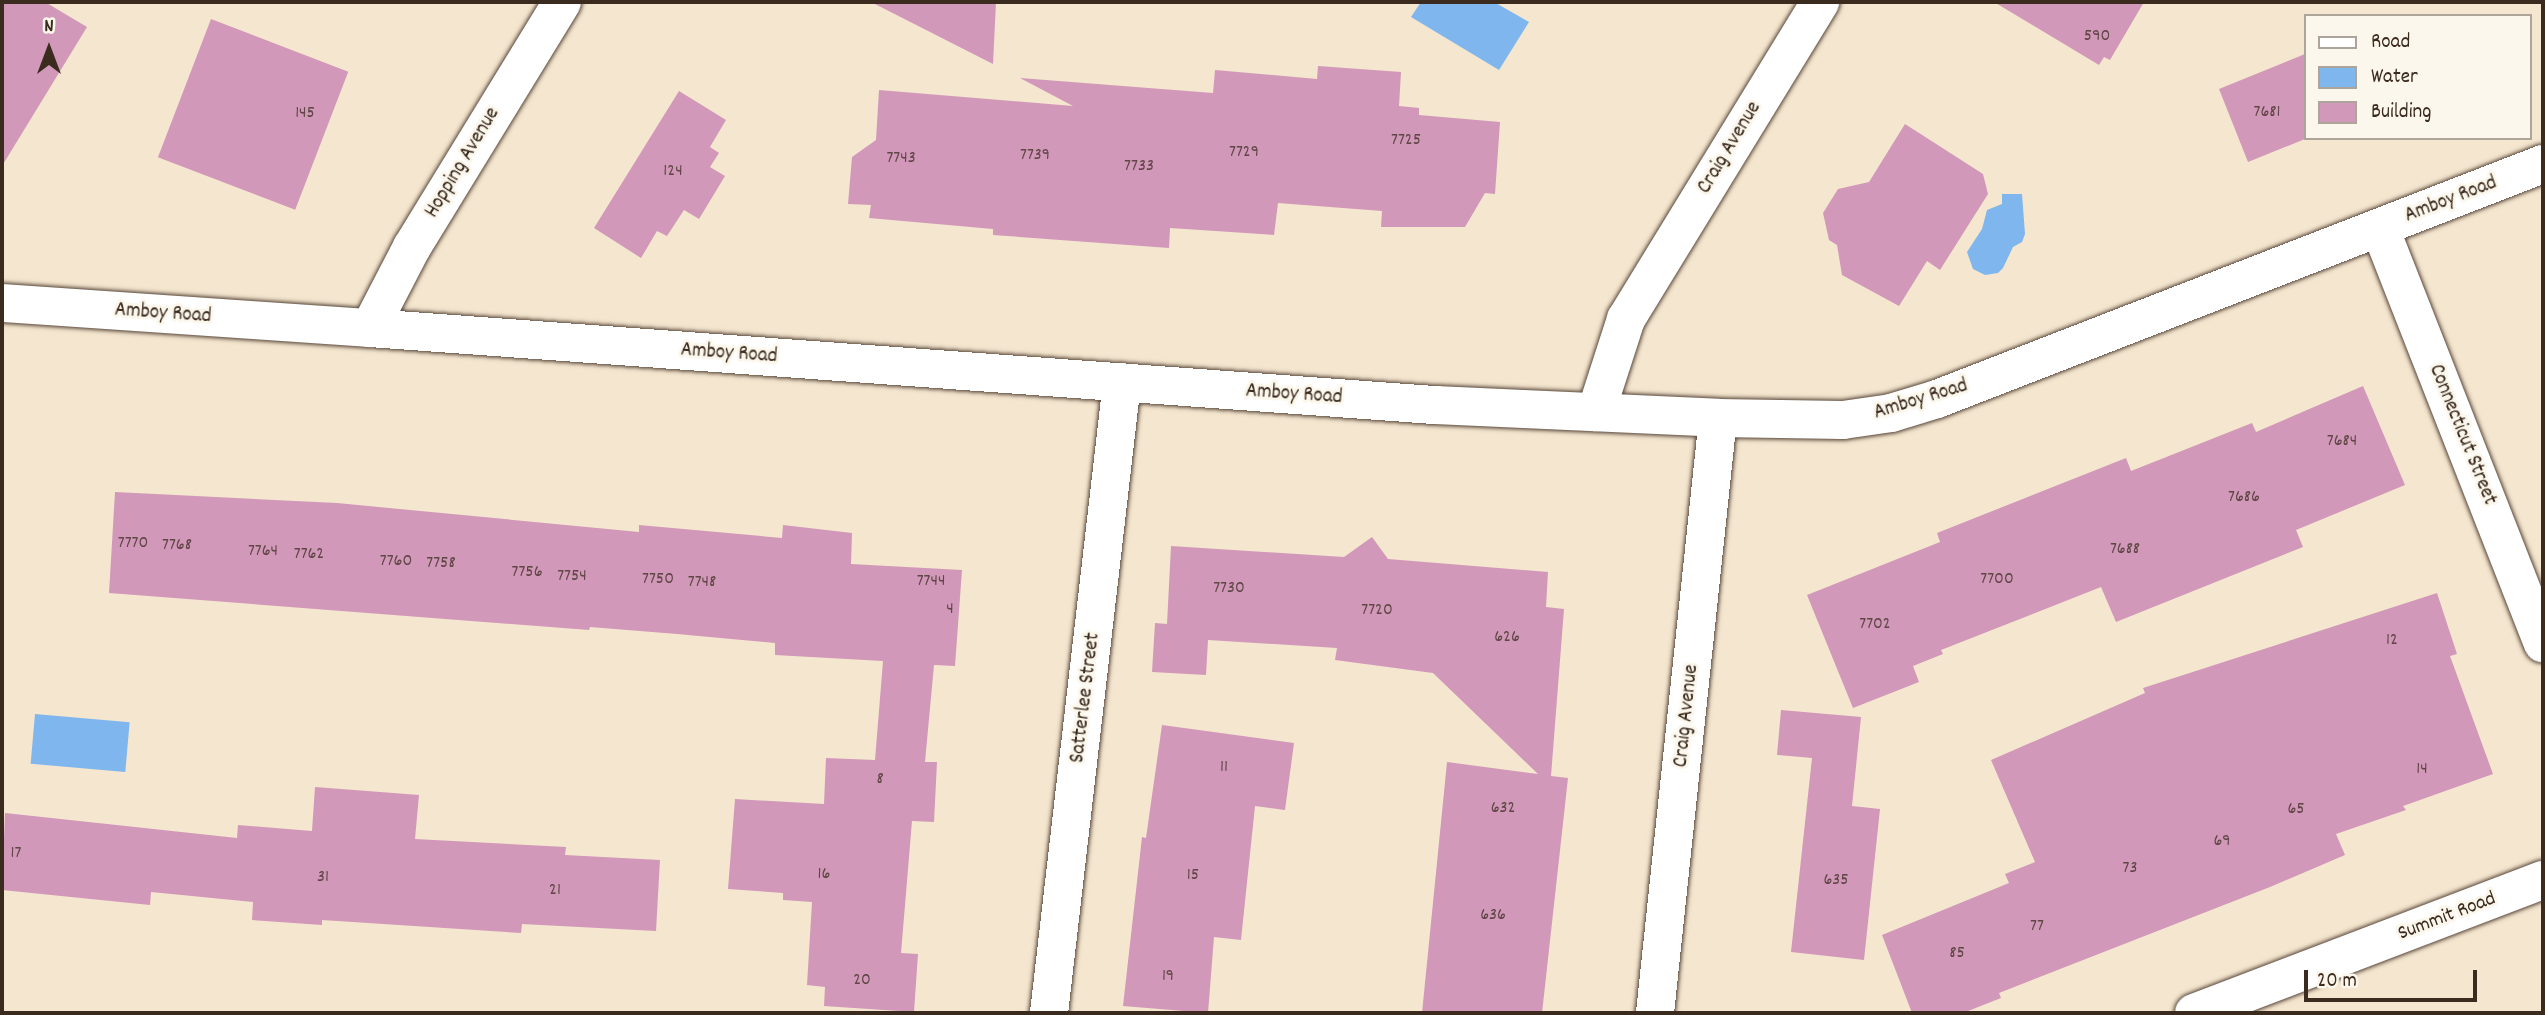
<!DOCTYPE html>
<html>
<head>
<meta charset="utf-8">
<style>
	body { margin:0 }
	#map { position:relative; width:2545px; height:1015px; overflow:hidden; background:#f5e6cf; font-family:Dekko,sans-serif }
	div>[style] { position:absolute }
	.water>* { inset:0; background:#7fb6ee; transform-origin:0 0 }
	.building>* { inset:0; background:#d198b9; transform-origin:0 0 }
	.roads { filter:drop-shadow(0 0 2px #574639) drop-shadow(0 0 2px #574639) }
	.minor>* { height:38px; margin:-19px; padding:0 19px; transform-origin:19px; border-radius:19px; background:#fff }
	.tertiary>* { height:38px; margin:-19px; padding:0 19px; transform-origin:19px; border-radius:19px; background:#fff }
	span { translate:-50% -50%; white-space:nowrap; text-align:center; line-height:1.15; -webkit-text-stroke:6px #fbf7ec; paint-order:stroke }
	.number-label { font-size:18px; color:#604645 }
	.number-label span { -webkit-text-stroke-width:0 }
	.street-label { font-size:21px; color:#3b2a1e }
	.frame { position:absolute; inset:0; border:4px solid #3b2a1e; pointer-events:none }
	.legend { position:absolute; left:2304px; top:14px; width:228px; height:126px; box-sizing:border-box; background:#fbf7ec; border:2px solid #aea59a; margin:0; padding:9px 12px; list-style:none; font-size:21px; color:#3b2a1e }
	.legend li { display:flex; align-items:center; gap:14px; height:35px }
	.legend b { width:35px; border:2px solid #aea59a }
	.north { position:absolute; left:14px; top:14px; width:70px; height:70px; -webkit-text-stroke:5px #fbf7ec; paint-order:stroke; rotate:0deg; font-size:19px; font-weight:700; line-height:28px; text-align:center; color:#3b2a1e }
	.north::after { content:''; display:block; margin:auto; width:24px; height:32px; background:#3b2a1e; clip-path:polygon(50% 0,100% 100%,50% 72%,0 100%) }
	.scale { position:absolute; left:2304px; top:970px; width:173px; height:32px; box-sizing:border-box; border:4px solid #3b2a1e; border-top:0; padding-left:9px; font-size:21px; line-height:24px; white-space:nowrap; color:#3b2a1e; -webkit-text-stroke:5px #fbf7ec; paint-order:stroke }
</style>
</head>
<body>
<div id="map">
	<div class="water">
		<div style="clip-path:polygon(1421px 2px,1494px 2px,1529px 22px,1499px 70px,1411px 17px)"></div>
		<div style="clip-path:polygon(2002px 194px,2022px 194px,2025px 234px,2022px 242px,2013px 247px,2003px 268px,1998px 273px,1985px 275px,1973px 269px,1967px 252px,1982px 229px,1987px 210px,2002px 204px)"></div>
		<div style="left:35px;top:714px;width:95px;height:50px;rotate:5deg"></div>
	</div>
	<div class="building">
		<div style="clip-path:polygon(2px 2px,45px 2px,87px 27px,2px 166px)"></div>
		<div style="clip-path:polygon(871px 2px,996px 2px,993px 64px)"></div>
		<div style="clip-path:polygon(1994px 2px,2144px 2px,2110px 60px,2104px 57px,2099px 65px)"></div>
		<div style="left:211px;top:19px;width:147px;height:148px;rotate:21deg"></div>
		<div style="clip-path:polygon(2305px 54px,2305px 139px,2248px 162px,2219px 89px)"></div>
		<div style="clip-path:polygon(1318px 66px,1401px 72px,1399px 106px,1419px 108px,1419px 115px,1500px 122px,1495px 194px,1485px 193px,1465px 227px,1381px 227px,1382px 211px,1278px 203px,1274px 235px,1170px 228px,1169px 248px,993px 235px,993px 229px,869px 218px,871px 205px,848px 204px,852px 157px,876px 140px,879px 90px,1073px 106px,1020px 78px,1213px 93px,1215px 70px,1317px 79px)"></div>
		<div style="clip-path:polygon(679px 91px,726px 120px,710px 147px,719px 153px,710px 167px,725px 176px,699px 219px,684px 210px,667px 236px,657px 231px,641px 258px,594px 228px)"></div>
		<div style="clip-path:polygon(1905px 124px,1983px 174px,1988px 194px,1940px 270px,1927px 261px,1899px 306px,1842px 275px,1837px 245px,1829px 240px,1823px 213px,1838px 189px,1869px 182px)"></div>
		<div style="clip-path:polygon(2363px 386px,2405px 485px,2296px 530px,2303px 547px,2116px 622px,2101px 587px,1941px 650px,1943px 654px,1913px 666px,1919px 682px,1853px 708px,1807px 595px,1940px 542px,1937px 533px,2126px 458px,2131px 471px,2252px 423px,2256px 432px)"></div>
		<div style="clip-path:polygon(115px 492px,337px 503px,639px 532px,639px 525px,782px 538px,783px 525px,852px 533px,851px 564px,962px 570px,955px 666px,934px 665px,925px 762px,937px 762px,934px 822px,912px 821px,901px 953px,918px 954px,914px 1012px,824px 1006px,825px 987px,807px 985px,812px 902px,783px 900px,783px 893px,728px 889px,735px 799px,824px 804px,826px 758px,875px 760px,883px 661px,775px 655px,775px 643px,677px 634px,590px 627px,589px 630px,109px 593px)"></div>
		<div style="clip-path:polygon(1372px 537px,1388px 559px,1548px 572px,1546px 607px,1564px 609px,1551px 776px,1568px 778px,1542px 1013px,1422px 1013px,1447px 762px,1538px 774px,1433px 673px,1335px 660px,1337px 648px,1208px 640px,1206px 675px,1152px 672px,1155px 623px,1167px 624px,1171px 546px,1344px 557px)"></div>
		<div style="clip-path:polygon(2437px 593px,2457px 654px,2450px 656px,2493px 774px,2403px 806px,2406px 810px,2336px 834px,2345px 855px,2270px 887px,1999px 993px,2001px 998px,1963px 1013px,1912px 1013px,1882px 935px,2009px 883px,2005px 874px,2035px 862px,1991px 760px,2145px 693px,2143px 688px)"></div>
		<div style="clip-path:polygon(1781px 710px,1861px 717px,1852px 806px,1880px 809px,1864px 960px,1791px 952px,1812px 758px,1777px 755px)"></div>
		<div style="clip-path:polygon(1162px 725px,1294px 743px,1285px 810px,1255px 806px,1241px 940px,1214px 937px,1208px 1013px,1123px 1006px,1142px 837px,1146px 838px)"></div>
		<div style="clip-path:polygon(315px 787px,419px 795px,415px 839px,566px 847px,565px 855px,660px 860px,656px 931px,522px 924px,521px 933px,322px 920px,322px 925px,252px 920px,253px 902px,151px 892px,150px 905px,2px 890px,5px 813px,237px 838px,238px 825px,312px 831px)"></div>
	</div>
	<div class="roads">
		<div class="minor">
			<div style="left:2380px;top:228px;width:446px;rotate:68.6deg"></div>
			<div style="left:2px;top:303px;width:369px;rotate:3.9deg"></div>
			<div style="left:370px;top:328px;width:91px;rotate:-62.6deg"></div>
			<div style="left:412px;top:247px;width:287px;rotate:-58.5deg"></div>
			<div style="left:1596px;top:412px;width:98px;rotate:-72.1deg"></div>
			<div style="left:1626px;top:319px;width:372px;rotate:-58.5deg"></div>
			<div style="left:1049px;top:1013px;width:635px;rotate:-83.4deg"></div>
			<div style="left:1655px;top:1013px;width:598px;rotate:-83.96deg"></div>
			<div style="left:2194px;top:1013px;width:373px;rotate:-20.9deg"></div>
		</div>
		<div class="tertiary">
			<div style="left:370px;top:328px;width:1068px;rotate:4.14deg"></div>
			<div style="left:1435px;top:405px;width:283px;rotate:2.6deg"></div>
			<div style="left:1718px;top:418px;width:125px;rotate:0.9deg"></div>
			<div style="left:1843px;top:420px;width:49px;rotate:-8.3deg"></div>
			<div style="left:1891px;top:413px;width:48px;rotate:-16.9deg"></div>
			<div style="left:1937px;top:399px;width:650px;rotate:-21.2deg"></div>
		</div>
	</div>
	<div class="number-label">
		<span style="left:2097px;top:37px">590</span>
		<span style="left:2267px;top:113px">7681</span>
		<span style="left:305px;top:114px">145</span>
		<span style="left:1406px;top:141px">7725</span>
		<span style="left:1244px;top:153px">7729</span>
		<span style="left:1035px;top:156px">7739</span>
		<span style="left:901px;top:159px">7743</span>
		<span style="left:1139px;top:167px">7733</span>
		<span style="left:673px;top:172px">124</span>
		<span style="left:2342px;top:442px">7684</span>
		<span style="left:2244px;top:498px">7686</span>
		<span style="left:133px;top:544px">7770</span>
		<span style="left:177px;top:546px">7768</span>
		<span style="left:2125px;top:550px">7688</span>
		<span style="left:263px;top:552px">7764</span>
		<span style="left:309px;top:555px">7762</span>
		<span style="left:396px;top:562px">7760</span>
		<span style="left:441px;top:564px">7758</span>
		<span style="left:527px;top:573px">7756</span>
		<span style="left:572px;top:577px">7754</span>
		<span style="left:658px;top:580px">7750</span>
		<span style="left:1997px;top:580px">7700</span>
		<span style="left:931px;top:582px">7744</span>
		<span style="left:702px;top:583px">7748</span>
		<span style="left:1229px;top:589px">7730</span>
		<span style="left:950px;top:610px">4</span>
		<span style="left:1377px;top:611px">7720</span>
		<span style="left:1875px;top:625px">7702</span>
		<span style="left:1507px;top:638px">626</span>
		<span style="left:2392px;top:641px">12</span>
		<span style="left:1224px;top:768px">11</span>
		<span style="left:2422px;top:770px">14</span>
		<span style="left:880px;top:780px">8</span>
		<span style="left:1503px;top:809px">632</span>
		<span style="left:2296px;top:810px">65</span>
		<span style="left:2222px;top:842px">69</span>
		<span style="left:16px;top:854px">17</span>
		<span style="left:2130px;top:869px">73</span>
		<span style="left:824px;top:875px">16</span>
		<span style="left:1193px;top:876px">15</span>
		<span style="left:323px;top:878px">31</span>
		<span style="left:1836px;top:881px">635</span>
		<span style="left:555px;top:891px">21</span>
		<span style="left:1493px;top:916px">636</span>
		<span style="left:2037px;top:927px">77</span>
		<span style="left:1957px;top:954px">85</span>
		<span style="left:1168px;top:977px">19</span>
		<span style="left:862px;top:981px">20</span>
	</div>
	<div class="street-label">
		<span style="left:1730px;top:148px;rotate:-59deg">Craig Avenue</span>
		<span style="left:463px;top:163px;rotate:-59deg">Hopping Avenue</span>
		<span style="left:2451px;top:200px;rotate:-21deg">Amboy Road</span>
		<span style="left:163px;top:314px;rotate:4deg">Amboy Road</span>
		<span style="left:729px;top:354px;rotate:4deg">Amboy Road</span>
		<span style="left:1294px;top:395px;rotate:4deg">Amboy Road</span>
		<span style="left:1921px;top:400px;rotate:-17deg">Amboy Road</span>
		<span style="left:2462px;top:435px;rotate:68deg">Connecticut Street</span>
		<span style="left:1086px;top:698px;rotate:-83deg">Satterlee Street</span>
		<span style="left:1687px;top:716px;rotate:-84deg">Craig Avenue</span>
		<span style="left:2447px;top:917px;rotate:-21deg">Summit Road</span>
	</div>
	<div class="frame"></div>
	<ul class="legend">
	<li><b style="height:9px;background:#fff"></b>Road</li>
	<li><b style="height:19px;background:#7fb6ee"></b>Water</li>
	<li><b style="height:19px;background:#d198b9"></b>Building</li>
	</ul>
	<div class="north">N</div>
	<div class="scale">20 m</div>
</div>
</body>
</html>
